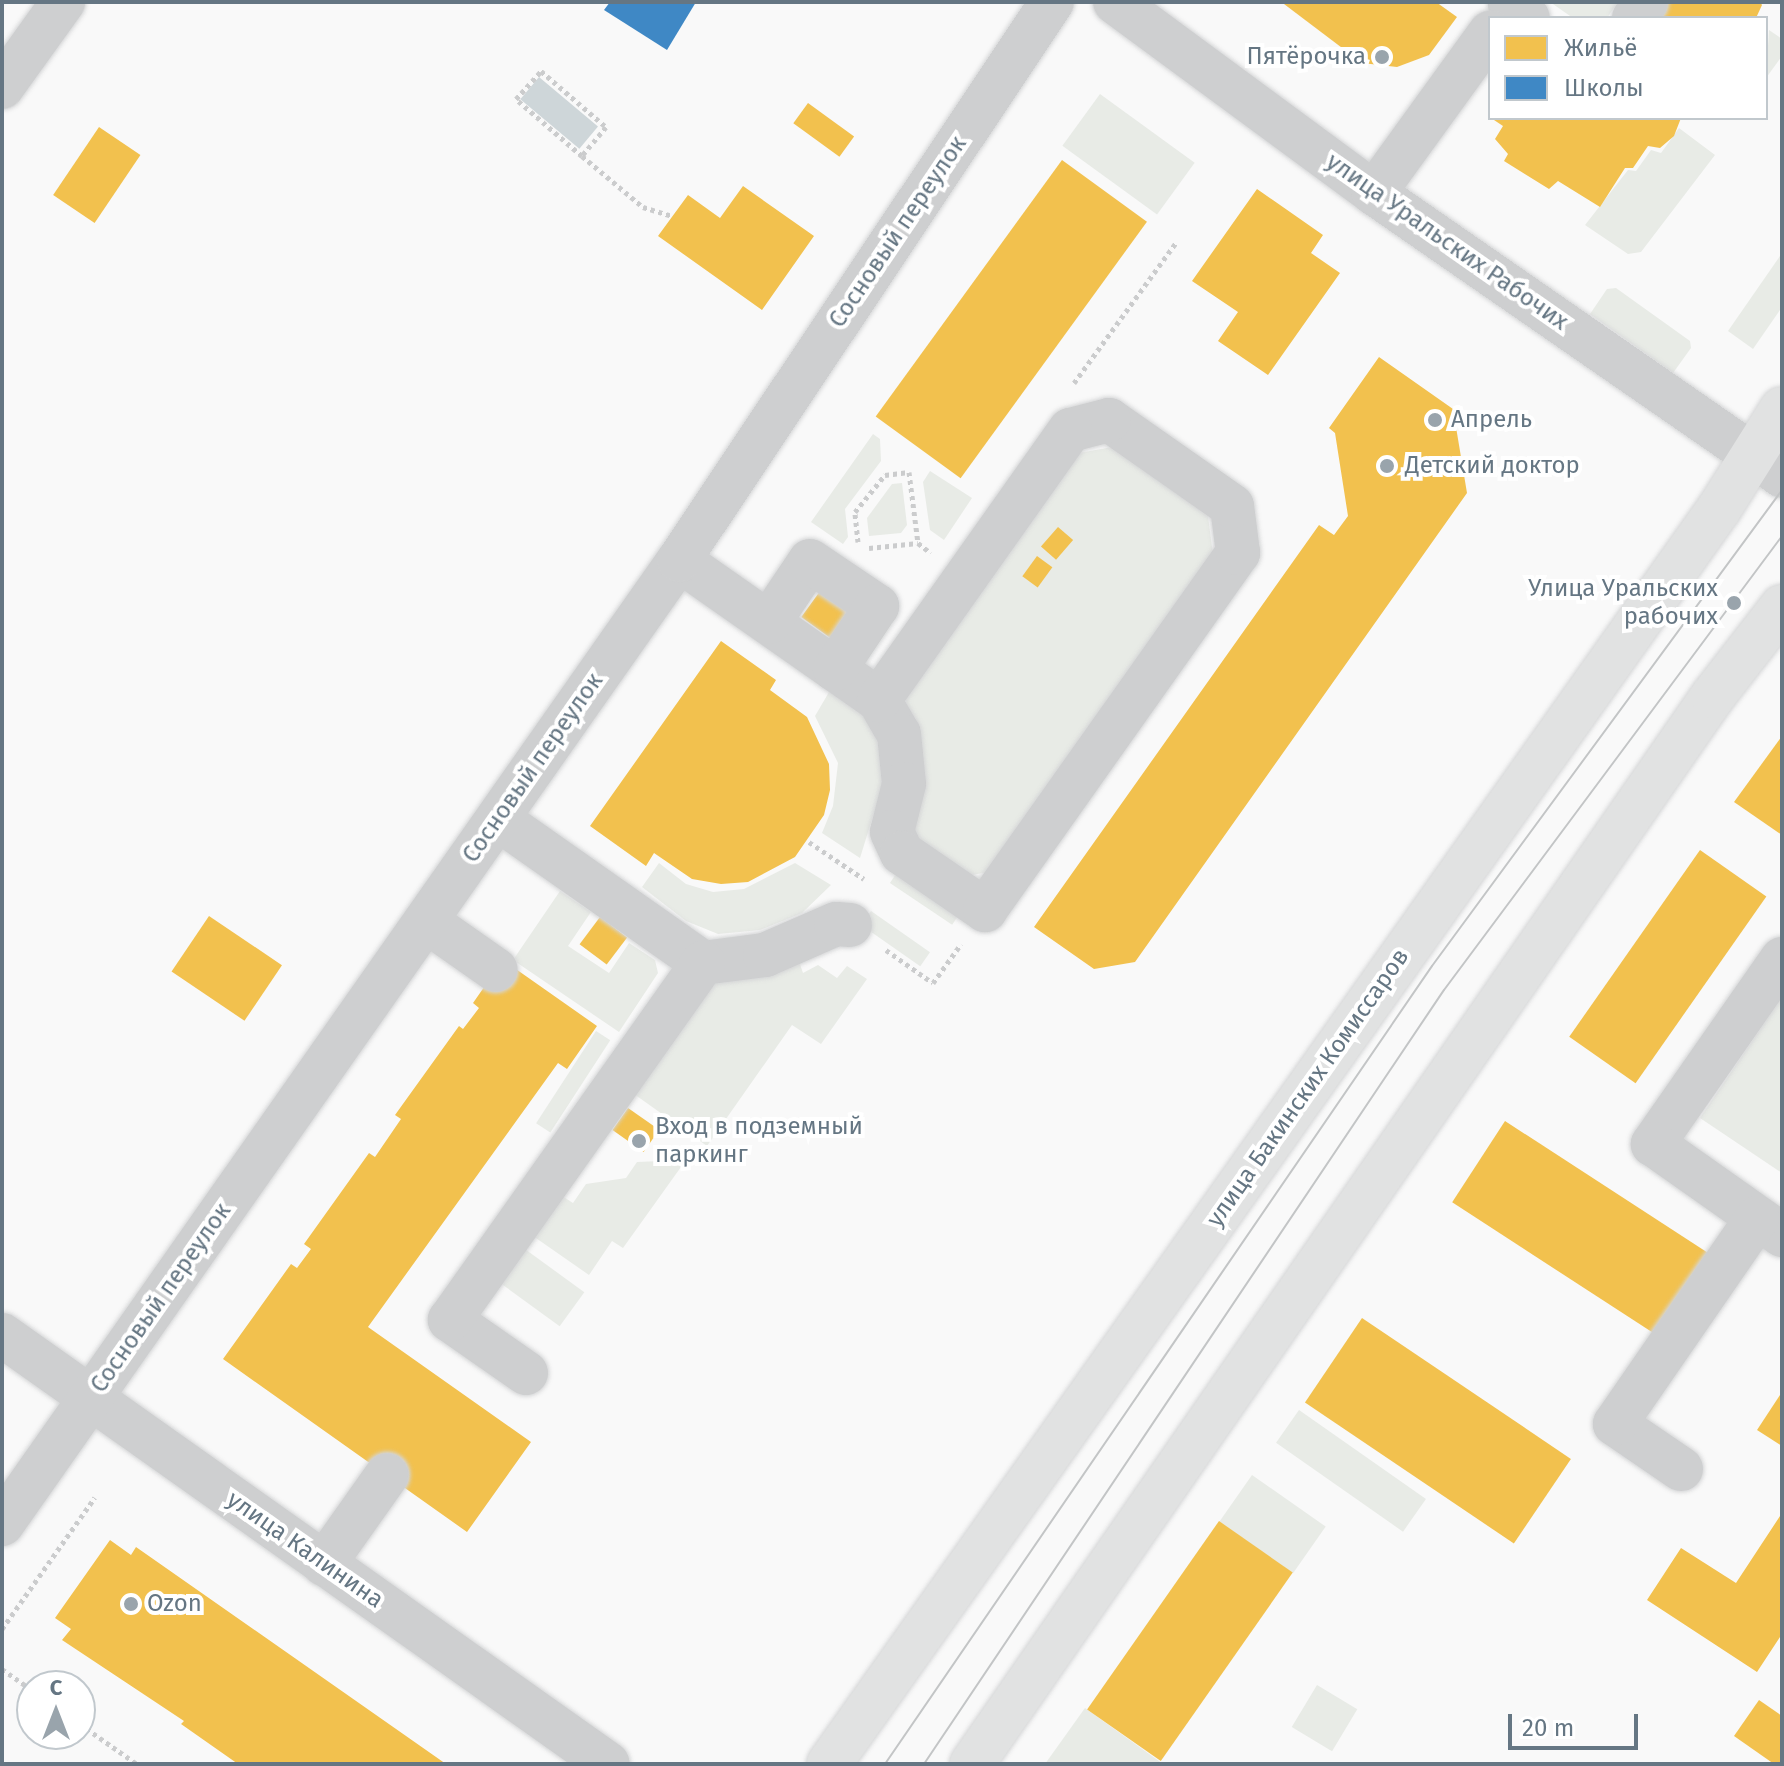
<!DOCTYPE html>
<html>
<head>
<meta charset="utf-8">
<style>
	body { margin:0 }
	#map { position:relative; width:1784px; height:1766px; overflow:hidden; background:#f9f9f9; font-family:"Fira Sans",sans-serif }
	div>[style] { position:absolute }
	.green>* { inset:0; background:#e8ebe6; transform-origin:0 0 }
	.water>* { inset:0; background:#ced6d9; transform-origin:0 0 }
	.homes>* { inset:0; background:#f2c14e; transform-origin:0 0 }
	.schools>* { inset:0; background:#3f88c5 }
	.path>* { height:5px; margin-top:-2.5px; transform-origin:0; background:repeating-linear-gradient(90deg,#cbcccd 0 4px,transparent 0 8px) }
	.roads { filter:drop-shadow(0 0 2px #d5d6d7) drop-shadow(0 0 2px #d5d6d7) }
	.minor>* { height:44px; margin:-22px; padding:0 22px; transform-origin:22px; border-radius:22px; background:#cecfd0 }
	.major>* { height:44px; margin:-22px; padding:0 22px; transform-origin:22px; border-radius:22px; background:#e1e2e2 }
	.tram>* { height:2px; margin:-1px; padding:0 1px; transform-origin:1px; border-radius:1px; background:#c3c5c6 }
	.dots>* { width:22px; height:22px; translate:-50% -50%; box-sizing:border-box; border:4px solid #fff; border-radius:50% }
	span { translate:-50% -50%; white-space:nowrap; text-align:center; line-height:1.15; -webkit-text-stroke:8px #fff; paint-order:stroke }
	.poi-label { font-size:24px; color:#657683 }
	.right { translate:-100% -50%; text-align:right }
	.left { translate:0 -50%; text-align:left }
	.street-label { font-size:24px; color:#657683 }
	.frame { position:absolute; inset:0; border:4px solid #657683; pointer-events:none }
	.legend { position:absolute; left:1488px; top:16px; width:280px; height:104px; box-sizing:border-box; background:#fff; border:2px solid #c1c8cd; margin:0; padding:10px 14px; list-style:none; font-size:24px; color:#657683 }
	.legend li { display:flex; align-items:center; gap:16px; height:40px }
	.legend b { width:40px; border:2px solid #c1c8cd }
	.north { position:absolute; left:16px; top:1670px; width:80px; height:80px; box-sizing:border-box; background:#fff; border:2px solid #c1c8cd; border-radius:50%; rotate:0deg; font-size:22px; font-weight:700; line-height:32px; text-align:center; color:#657683 }
	.north::after { content:''; display:block; margin:auto; width:28px; height:36px; background:#99a4ac; clip-path:polygon(50% 0,100% 100%,50% 72%,0 100%) }
	.scale { position:absolute; left:1508px; top:1714px; width:130px; height:36px; box-sizing:border-box; border:4px solid #657683; border-top:0; padding-left:10px; font-size:24px; line-height:28px; white-space:nowrap; color:#657683; -webkit-text-stroke:6px #fff; paint-order:stroke }
</style>
</head>
<body>
<div id="map">
	<div class="green">
		<div style="clip-path:polygon(1550px 2px,1618px 2px,1607px 18px,1573px 18px)"></div>
		<div style="clip-path:polygon(1769px 30px,1782px 39px,1782px 56px,1766px 78px)"></div>
		<div style="left:1100px;top:94px;width:117px;height:64px;rotate:36deg"></div>
		<div style="clip-path:polygon(1679px 128px,1715px 155px,1641px 252px,1628px 254px,1585px 225px,1628px 170px,1636px 171px,1651px 150px,1661px 153px)"></div>
		<div style="clip-path:polygon(1782px 253px,1782px 307px,1753px 349px,1728px 331px)"></div>
		<div style="clip-path:polygon(1616px 288px,1690px 341px,1691px 348px,1673px 373px,1590px 314px,1607px 289px)"></div>
		<div style="clip-path:polygon(873px 434px,880px 439px,881px 461px,845px 509px,848px 537px,843px 544px,811px 522px)"></div>
		<div style="clip-path:polygon(1118px 446px,1207px 509px,1213px 554px,988px 872px,967px 876px,909px 835px,911px 724px,904px 693px,1073px 454px)"></div>
		<div style="clip-path:polygon(930px 471px,972px 498px,944px 540px,930px 530px,923px 482px)"></div>
		<div style="clip-path:polygon(902px 483px,907px 525px,901px 533px,869px 536px,867px 518px,892px 484px)"></div>
		<div style="clip-path:polygon(832px 687px,867px 716px,878px 744px,882px 787px,860px 858px,822px 833px,833px 806px,838px 763px,815px 716px)"></div>
		<div style="clip-path:polygon(659px 863px,686px 884px,713px 892px,744px 889px,795px 863px,831px 885px,802px 913px,760px 930px,718px 934px,686px 921px,642px 887px)"></div>
		<div style="left:900px;top:868px;width:75px;height:18px;rotate:34deg"></div>
		<div style="clip-path:polygon(560px 891px,591px 912px,568px 946px,609px 973px,629px 943px,655px 960px,658px 973px,619px 1032px,513px 960px)"></div>
		<div style="left:871px;top:911px;width:72px;height:17px;rotate:35deg"></div>
		<div style="clip-path:polygon(797px 955px,803px 973px,818px 965px,837px 978px,847px 966px,867px 979px,821px 1044px,792px 1025px,707px 1146px,634px 1094px,714px 981px)"></div>
		<div style="clip-path:polygon(1782px 997px,1782px 1173px,1700px 1118px)"></div>
		<div style="left:596px;top:1031px;width:17px;height:110px;rotate:33deg"></div>
		<div style="clip-path:polygon(686px 1160px,623px 1248px,612px 1241px,589px 1275px,533px 1236px,562px 1196px,573px 1203px,586px 1184px,626px 1178px,637px 1162px)"></div>
		<div style="left:518px;top:1244px;width:82px;height:42px;rotate:36deg"></div>
		<div style="left:1299px;top:1410px;width:155px;height:40px;rotate:35deg"></div>
		<div style="left:1252px;top:1475px;width:90px;height:57px;rotate:35deg"></div>
		<div style="left:1317px;top:1685px;width:47px;height:49px;rotate:31deg"></div>
		<div style="clip-path:polygon(1085px 1708px,1159px 1761px,1163px 1764px,1045px 1764px)"></div>
	</div>
	<div class="water">
		<div style="left:539px;top:77px;width:77px;height:29px;rotate:40deg"></div>
	</div>
	<div class="homes">
		<div style="clip-path:polygon(1436px 2px,1457px 17px,1429px 55px,1397px 67px,1362px 63px,1284px 4px)"></div>
		<div style="clip-path:polygon(1656px 2px,1760px 2px,1762px 5px,1756px 18px,1644px 18px)"></div>
		<div style="left:808px;top:103px;width:57px;height:25px;rotate:36deg"></div>
		<div style="clip-path:polygon(1491px 118px,1681px 118px,1674px 136px,1660px 148px,1648px 146px,1633px 168px,1625px 168px,1600px 207px,1558px 181px,1549px 189px,1504px 161px,1508px 154px,1495px 139px,1503px 126px)"></div>
		<div style="left:99px;top:127px;width:50px;height:82px;rotate:34deg"></div>
		<div style="left:1062px;top:160px;width:105px;height:317px;rotate:36deg"></div>
		<div style="clip-path:polygon(743px 186px,814px 236px,762px 310px,658px 236px,688px 195px,720px 218px)"></div>
		<div style="clip-path:polygon(1257px 189px,1323px 235px,1311px 253px,1340px 273px,1268px 375px,1218px 341px,1238px 312px,1192px 281px)"></div>
		<div style="clip-path:polygon(1379px 357px,1453px 409px,1467px 493px,1135px 962px,1094px 969px,1034px 927px,1319px 525px,1334px 535px,1348px 516px,1335px 433px,1329px 428px)"></div>
		<div style="left:1058px;top:527px;width:20px;height:26px;rotate:41deg"></div>
		<div style="left:1037px;top:556px;width:19px;height:25px;rotate:36deg"></div>
		<div style="left:823px;top:587px;width:36px;height:37px;rotate:36deg"></div>
		<div style="clip-path:polygon(721px 641px,776px 680px,770px 690px,807px 717px,829px 764px,830px 790px,824px 815px,795px 857px,748px 882px,721px 884px,692px 879px,654px 853px,646px 866px,590px 826px)"></div>
		<div style="clip-path:polygon(1782px 736px,1782px 835px,1734px 802px)"></div>
		<div style="left:1700px;top:850px;width:81px;height:228px;rotate:35deg"></div>
		<div style="left:209px;top:916px;width:88px;height:67px;rotate:34deg"></div>
		<div style="left:600px;top:917px;width:34px;height:34px;rotate:37deg"></div>
		<div style="clip-path:polygon(503px 960px,597px 1026px,567px 1069px,558px 1063px,368px 1327px,531px 1442px,467px 1532px,223px 1359px,291px 1264px,297px 1268px,311px 1249px,304px 1244px,369px 1153px,375px 1157px,401px 1119px,395px 1115px,459px 1026px,463px 1029px,479px 1008px,473px 1003px)"></div>
		<div style="left:628px;top:1108px;width:38px;height:27px;rotate:35deg"></div>
		<div style="left:1505px;top:1121px;width:245px;height:97px;rotate:33deg"></div>
		<div style="left:1362px;top:1318px;width:252px;height:102px;rotate:34deg"></div>
		<div style="clip-path:polygon(1782px 1392px,1782px 1446px,1757px 1430px)"></div>
		<div style="clip-path:polygon(1782px 1513px,1782px 1634px,1757px 1672px,1647px 1600px,1681px 1548px,1736px 1583px)"></div>
		<div style="left:1219px;top:1521px;width:90px;height:230px;rotate:35deg"></div>
		<div style="clip-path:polygon(110px 1540px,131px 1555px,136px 1547px,446px 1764px,238px 1764px,181px 1724px,184px 1721px,62px 1640px,71px 1629px,55px 1618px)"></div>
		<div style="clip-path:polygon(1759px 1700px,1782px 1716px,1782px 1764px,1774px 1764px,1734px 1736px)"></div>
	</div>
	<div class="schools">
		<div style="clip-path:polygon(610px 2px,696px 2px,667px 50px,604px 10px)"></div>
	</div>
	<div class="path">
		<div style="left:582px;top:156px;width:87px;rotate:-139.2deg"></div>
		<div style="left:516px;top:99px;width:38px;rotate:-48deg"></div>
		<div style="left:541px;top:71px;width:86px;rotate:40.7deg"></div>
		<div style="left:606px;top:127px;width:38px;rotate:130deg"></div>
		<div style="left:582px;top:156px;width:80px;rotate:39.9deg"></div>
		<div style="left:643px;top:207px;width:31px;rotate:17deg"></div>
		<div style="left:1074px;top:383px;width:175px;rotate:-54deg"></div>
		<div style="left:858px;top:542px;width:30px;rotate:-96deg"></div>
		<div style="left:855px;top:512px;width:48px;rotate:-51deg"></div>
		<div style="left:885px;top:475px;width:24px;rotate:-7deg"></div>
		<div style="left:909px;top:472px;width:72px;rotate:82.8deg"></div>
		<div style="left:918px;top:543px;width:16px;rotate:38deg"></div>
		<div style="left:869px;top:548px;width:49px;rotate:-5.8deg"></div>
		<div style="left:809px;top:842px;width:66px;rotate:33.9deg"></div>
		<div style="left:886px;top:950px;width:57px;rotate:35.1deg"></div>
		<div style="left:933px;top:983px;width:48px;rotate:-54.3deg"></div>
		<div style="left:2px;top:1629px;width:161px;rotate:-54.8deg"></div>
		<div style="left:2px;top:1669px;width:37px;rotate:35deg"></div>
		<div style="left:80px;top:1724px;width:70px;rotate:35.1deg"></div>
		<div style="left:99px;top:1764px;width:6px"></div>
	</div>
	<div class="roads">
		<div class="minor">
			<div style="left:1115px;top:2px;width:322px;rotate:36.4deg"></div>
			<div style="left:1374px;top:193px;width:497px;rotate:34.7deg"></div>
			<div style="left:1510px;top:5px;width:22px;rotate:36deg"></div>
			<div style="left:1634px;top:18px;width:20px;rotate:-53deg"></div>
			<div style="left:2px;top:87px;width:105px;rotate:-54.3deg"></div>
			<div style="left:1374px;top:193px;width:198px;rotate:-54.1deg"></div>
			<div style="left:679px;top:560px;width:244px;rotate:35deg"></div>
			<div style="left:879px;top:700px;width:39px;rotate:60deg"></div>
			<div style="left:899px;top:734px;width:50px;rotate:84.3deg"></div>
			<div style="left:904px;top:784px;width:49px;rotate:104deg"></div>
			<div style="left:892px;top:832px;width:23px;rotate:65deg"></div>
			<div style="left:902px;top:853px;width:101px;rotate:34.5deg"></div>
			<div style="left:985px;top:910px;width:438px;rotate:-54.7deg"></div>
			<div style="left:1238px;top:553px;width:47px;rotate:-97.3deg"></div>
			<div style="left:1232px;top:506px;width:150px;rotate:-145deg"></div>
			<div style="left:1109px;top:420px;width:40px;rotate:165.6deg"></div>
			<div style="left:1070px;top:430px;width:331px;rotate:125.3deg"></div>
			<div style="left:769px;top:622px;width:73px;rotate:-56.1deg"></div>
			<div style="left:810px;top:561px;width:81px;rotate:33.9deg"></div>
			<div style="left:877px;top:606px;width:76px;rotate:123.7deg"></div>
			<div style="left:498px;top:819px;width:251px;rotate:35.1deg"></div>
			<div style="left:703px;top:963px;width:63px;rotate:-7.4deg"></div>
			<div style="left:765px;top:955px;width:77px;rotate:-23.6deg"></div>
			<div style="left:836px;top:924px;width:14px;rotate:4deg"></div>
			<div style="left:426px;top:921px;width:85px;rotate:35deg"></div>
			<div style="left:1782px;top:959px;width:226px;rotate:124.9deg"></div>
			<div style="left:1653px;top:1144px;width:158px;rotate:35.2deg"></div>
			<div style="left:2px;top:1335px;width:742px;rotate:35.3deg"></div>
			<div style="left:526px;top:1373px;width:93px;rotate:-145.1deg"></div>
			<div style="left:450px;top:1320px;width:438px;rotate:-54.7deg"></div>
			<div style="left:1681px;top:1469px;width:80px;rotate:-145.7deg"></div>
			<div style="left:1615px;top:1424px;width:250px;rotate:-55.4deg"></div>
			<div style="left:2px;top:1524px;width:1178px;rotate:-54.92deg"></div>
			<div style="left:679px;top:560px;width:671px;rotate:-56.24deg"></div>
			<div style="left:324px;top:1564px;width:109px;rotate:-54.7deg"></div>
		</div>
		<div class="major">
			<div style="left:829px;top:1764px;width:1539px;rotate:-54.66deg"></div>
			<div style="left:1719px;top:509px;width:118px;rotate:-57.8deg"></div>
			<div style="left:972px;top:1764px;width:1300px;rotate:-55.25deg"></div>
			<div style="left:1713px;top:696px;width:113px;rotate:-52.2deg"></div>
		</div>
	</div>
	<div class="tram">
		<div style="left:885px;top:1764px;width:967px;rotate:-55.57deg"></div>
		<div style="left:1432px;top:966px;width:591px;rotate:-53.67deg"></div>
		<div style="left:924px;top:1764px;width:932px;rotate:-56.11deg"></div>
		<div style="left:1444px;top:990px;width:566px;rotate:-53.33deg"></div>
	</div>
	<div class="dots">
		<div style="left:1382px;top:57px;background:#99a4ac"></div>
		<div style="left:1435px;top:420px;background:#99a4ac"></div>
		<div style="left:1387px;top:466px;background:#99a4ac"></div>
		<div style="left:1734px;top:603px;background:#99a4ac"></div>
		<div style="left:639px;top:1141px;background:#99a4ac"></div>
		<div style="left:131px;top:1604px;background:#99a4ac"></div>
	</div>
	<div class="poi-label">
		<span class="right" style="left:1366px;top:57px">Пятёрочка</span>
		<span class="left" style="left:1451px;top:420px">Апрель</span>
		<span class="left" style="left:1405px;top:466px">Детский доктор</span>
		<span class="right" style="left:1718px;top:603px">Улица Уральских<br>рабочих</span>
		<span class="left" style="left:655px;top:1141px">Вход в подземный<br>паркинг</span>
		<span class="left" style="left:147px;top:1604px">Ozon</span>
	</div>
	<div class="street-label">
		<span style="left:898px;top:232px;rotate:-56deg">Сосновый переулок</span>
		<span style="left:1447px;top:242px;rotate:35deg">улица Уральских Рабочих</span>
		<span style="left:533px;top:768px;rotate:-55deg">Сосновый переулок</span>
		<span style="left:1308px;top:1088px;rotate:-55deg">улица Бакинских Комиссаров</span>
		<span style="left:161px;top:1298px;rotate:-55deg">Сосновый переулок</span>
		<span style="left:305px;top:1550px;rotate:35deg">улица Калинина</span>
	</div>
	<div class="frame"></div>
	<ul class="legend">
	<li><b style="height:22px;background:#f2c14e"></b>Жильё</li>
	<li><b style="height:22px;background:#3f88c5"></b>Школы</li>
	</ul>
	<div class="north">С</div>
	<div class="scale">20 m</div>
</div>
</body>
</html>
